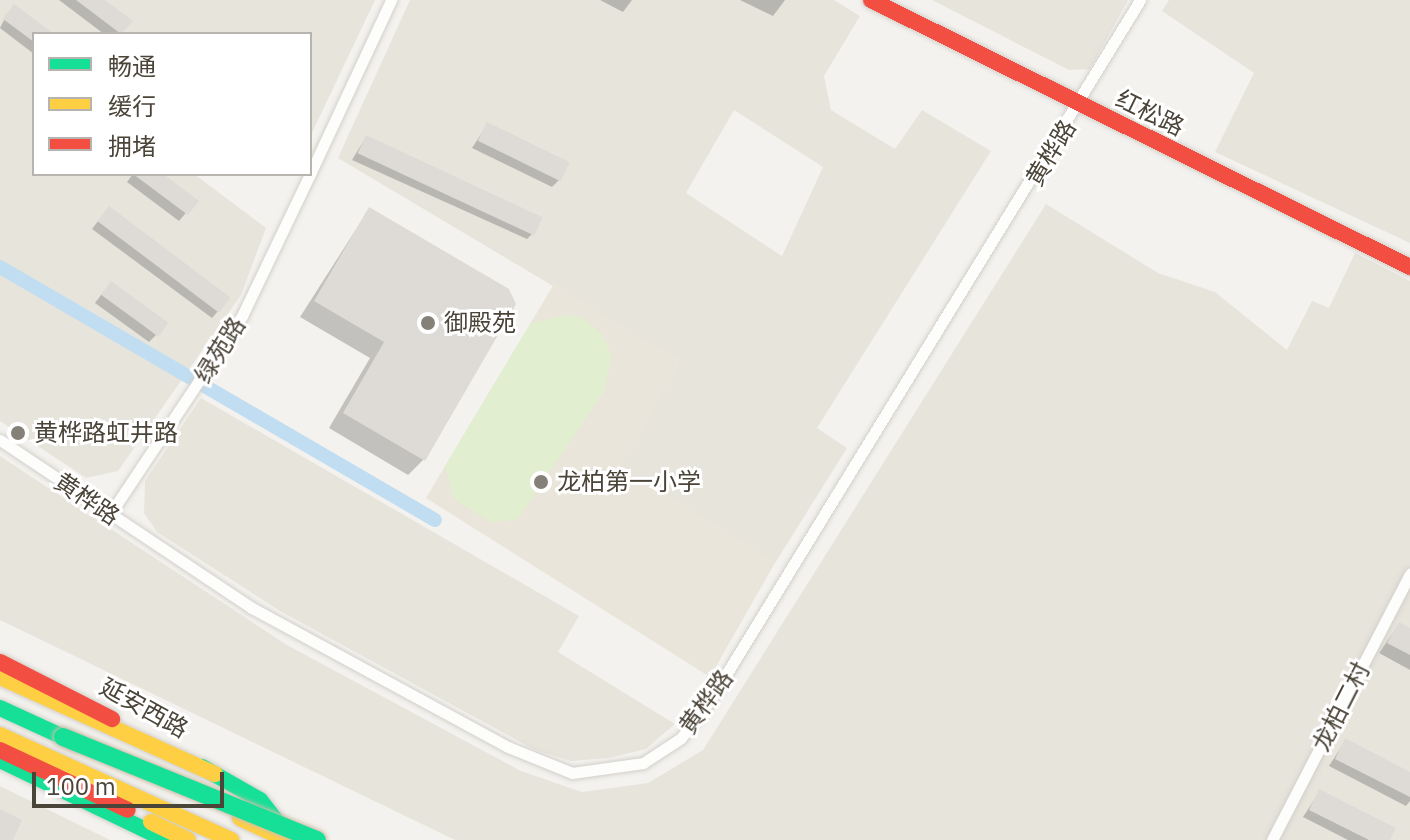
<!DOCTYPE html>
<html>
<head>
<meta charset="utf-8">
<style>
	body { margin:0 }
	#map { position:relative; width:1410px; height:840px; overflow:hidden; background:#f4f2ee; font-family:"IBM Plex Sans","Noto Sans SC",sans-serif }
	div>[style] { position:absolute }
	.residential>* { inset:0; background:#e7e4dc }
	.education>* { inset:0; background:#eae5da }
	.green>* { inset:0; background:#e1eecf }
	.shadow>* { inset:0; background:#0003 }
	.canal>* { height:14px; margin:-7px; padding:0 7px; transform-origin:7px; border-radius:7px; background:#c0ddf1 }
	.building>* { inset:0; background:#dedbd6; transform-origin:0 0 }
	.roads { filter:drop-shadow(0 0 2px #d2d0cb) drop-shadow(0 0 2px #d2d0cb) }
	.street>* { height:11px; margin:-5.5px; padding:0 5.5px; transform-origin:5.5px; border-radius:5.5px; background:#fdfdfc }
	.fast>* { height:16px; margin:-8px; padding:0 8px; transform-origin:8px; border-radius:8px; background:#16e098 }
	.slow>* { height:16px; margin:-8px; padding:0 8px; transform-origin:8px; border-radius:8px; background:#ffcf43 }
	.jam>* { height:16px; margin:-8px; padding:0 8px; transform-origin:8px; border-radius:8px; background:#f24e42 }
	.bridges { filter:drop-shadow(0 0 2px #ccbfa9) drop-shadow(0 0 2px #ccbfa9) }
	.fast-bridge>* { height:18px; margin:-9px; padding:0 9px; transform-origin:9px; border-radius:9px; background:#16e098 }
	.dots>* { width:22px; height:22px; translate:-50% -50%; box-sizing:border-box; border:4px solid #fff; border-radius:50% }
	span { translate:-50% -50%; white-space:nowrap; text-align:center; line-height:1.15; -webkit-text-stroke:6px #fff; paint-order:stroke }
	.street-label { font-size:24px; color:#4b4439 }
	.poi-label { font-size:24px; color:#4b4439 }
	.left { translate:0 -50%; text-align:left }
	.legend { position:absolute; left:32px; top:32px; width:280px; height:144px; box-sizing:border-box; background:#fff; border:2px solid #b7b4b0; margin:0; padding:10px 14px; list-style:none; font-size:24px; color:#4b4439 }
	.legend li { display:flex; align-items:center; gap:16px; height:40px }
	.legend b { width:40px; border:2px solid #b7b4b0 }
	.scale { position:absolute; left:32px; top:772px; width:192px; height:36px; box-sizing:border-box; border:4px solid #4b4439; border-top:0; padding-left:10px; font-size:24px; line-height:28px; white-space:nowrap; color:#4b4439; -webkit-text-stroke:6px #fff; paint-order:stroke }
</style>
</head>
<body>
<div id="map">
	<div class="residential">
		<div style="clip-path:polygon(0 0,375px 0,310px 137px,310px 34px,34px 34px,34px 174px,194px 174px,266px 228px,241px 295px,118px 471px,86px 478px,0 421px)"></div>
		<div style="clip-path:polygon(evenodd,410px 0,834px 0,860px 16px,824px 76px,831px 110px,895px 149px,922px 110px,991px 151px,817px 428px,847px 448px,775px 563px,621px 467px,679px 361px,338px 158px,410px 0,734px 110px,823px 167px,782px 256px,686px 193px,734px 110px)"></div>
		<div style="clip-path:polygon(932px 0,1128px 0,1090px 69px,1069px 70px)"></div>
		<div style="clip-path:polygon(1169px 0,1410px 0,1410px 243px,1215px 152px,1254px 73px,1162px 11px)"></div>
		<div style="clip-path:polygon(1046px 204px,1158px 273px,1215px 292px,1287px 350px,1312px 301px,1329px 308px,1355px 253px,1410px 281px,1410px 840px,455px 840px,0 620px,0 456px,287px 645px,521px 771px,582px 792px,648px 783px,703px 750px)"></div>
		<div style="clip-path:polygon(201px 398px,579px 616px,558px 652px,675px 724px,646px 749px,609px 758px,571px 761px,535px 750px,280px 611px,157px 532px,144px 513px,145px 481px)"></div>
		<div style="clip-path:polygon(0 786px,110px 840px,0 840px)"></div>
	</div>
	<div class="education">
		<div style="clip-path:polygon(554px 284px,679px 361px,622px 467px,775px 563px,710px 677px,426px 498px)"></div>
	</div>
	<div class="green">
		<div style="clip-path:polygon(564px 315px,582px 317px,601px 333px,612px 355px,605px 390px,518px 519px,491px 522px,454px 499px,445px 466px,530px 324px)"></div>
	</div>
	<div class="shadow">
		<div style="clip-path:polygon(59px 0,102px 0,130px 21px,120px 34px,104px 34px)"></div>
		<div style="clip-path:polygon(600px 0,632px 0,623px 12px)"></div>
		<div style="clip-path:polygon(740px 0,785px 0,773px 16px)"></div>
		<div style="clip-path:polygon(7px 14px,51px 34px,34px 34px,34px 54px,0 28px)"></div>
		<div style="clip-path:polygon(487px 125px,560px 179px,552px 187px,472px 148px)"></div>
		<div style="clip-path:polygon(366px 137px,540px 218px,534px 232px,527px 239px,352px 160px)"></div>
		<div style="clip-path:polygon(133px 174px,160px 174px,196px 201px,179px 221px,127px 182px)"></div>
		<div style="clip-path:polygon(369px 209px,423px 460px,408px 475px,329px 428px,370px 358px,300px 317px)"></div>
		<div style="clip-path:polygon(102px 216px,219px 310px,212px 318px,92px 229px)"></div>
		<div style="clip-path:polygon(104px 291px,156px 335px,149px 342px,95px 303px)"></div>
		<div style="clip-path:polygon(1399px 624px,1410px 630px,1410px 670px,1379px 653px)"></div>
		<div style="clip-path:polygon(1345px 741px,1410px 774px,1410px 801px,1406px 806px,1329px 766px)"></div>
		<div style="clip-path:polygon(1320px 791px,1387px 840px,1348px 840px,1303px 817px)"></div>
	</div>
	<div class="canal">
		<div style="left:0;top:267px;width:503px;rotate:30.18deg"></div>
	</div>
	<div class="building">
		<div style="clip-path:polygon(76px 0,105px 0,133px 21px,121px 34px)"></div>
		<div style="clip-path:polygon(14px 4px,54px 34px,34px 34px,34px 42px,3px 19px)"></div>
		<div style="left:487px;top:122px;width:92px;height:21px;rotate:26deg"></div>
		<div style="left:366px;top:135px;width:195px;height:20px;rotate:25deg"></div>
		<div style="clip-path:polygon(133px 174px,163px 174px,199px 201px,188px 215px)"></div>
		<div style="left:109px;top:206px;width:152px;height:19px;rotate:37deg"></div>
		<div style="clip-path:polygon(369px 207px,509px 289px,516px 304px,425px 461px,343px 413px,384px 342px,314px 301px)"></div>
		<div style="left:111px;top:281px;width:71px;height:17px;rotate:36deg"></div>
		<div style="clip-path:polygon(1399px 622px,1410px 628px,1410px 655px,1387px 643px)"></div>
		<div style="clip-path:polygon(1345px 738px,1410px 772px,1410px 797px,1335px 759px)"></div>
		<div style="clip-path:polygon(1319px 789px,1396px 828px,1390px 840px,1369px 840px,1309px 810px)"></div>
		<div style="clip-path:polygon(0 809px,22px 820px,13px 840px,0 840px)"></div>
	</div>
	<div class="roads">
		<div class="street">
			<div style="left:310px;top:174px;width:192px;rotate:-65deg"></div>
			<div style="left:0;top:440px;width:303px;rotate:33.7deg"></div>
			<div style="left:252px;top:608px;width:291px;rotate:28.5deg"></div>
			<div style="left:508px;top:747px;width:69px;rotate:22.1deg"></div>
			<div style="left:572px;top:773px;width:72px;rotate:-8deg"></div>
			<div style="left:643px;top:763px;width:45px;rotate:-33.3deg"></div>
			<div style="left:681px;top:738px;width:49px;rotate:-52.4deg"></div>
			<div style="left:711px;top:699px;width:820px;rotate:-58.46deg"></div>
			<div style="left:110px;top:514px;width:238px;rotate:-56.3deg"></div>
			<div style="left:242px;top:316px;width:157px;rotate:-64.4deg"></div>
			<div style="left:1272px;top:840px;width:300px;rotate:-62.6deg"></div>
		</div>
		<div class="fast">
			<div style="left:0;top:708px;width:84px;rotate:24.7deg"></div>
			<div style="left:0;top:760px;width:184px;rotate:25.7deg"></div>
			<div style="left:202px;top:767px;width:67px;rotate:29.6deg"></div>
			<div style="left:260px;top:800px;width:36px;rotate:52deg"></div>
		</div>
		<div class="slow">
			<div style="left:0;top:677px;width:236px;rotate:24.3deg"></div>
			<div style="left:0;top:735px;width:254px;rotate:24.4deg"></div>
			<div style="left:240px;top:818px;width:52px;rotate:25.1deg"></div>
			<div style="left:151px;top:822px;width:41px;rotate:25.9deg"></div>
		</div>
		<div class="jam">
			<div style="left:871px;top:0;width:602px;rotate:26.35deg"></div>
			<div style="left:0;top:662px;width:126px;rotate:27deg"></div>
			<div style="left:0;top:750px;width:141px;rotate:25.1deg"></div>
		</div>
	</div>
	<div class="bridges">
		<div class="fast-bridge">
			<div style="left:63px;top:737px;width:274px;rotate:22.1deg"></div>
		</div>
	</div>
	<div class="dots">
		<div style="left:428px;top:323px;background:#868178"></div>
		<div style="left:18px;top:433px;background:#868178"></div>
		<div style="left:541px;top:482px;background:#868178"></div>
	</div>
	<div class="street-label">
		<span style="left:1150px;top:113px;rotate:26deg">红松路</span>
		<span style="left:1051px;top:153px;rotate:-59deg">黄桦路</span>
		<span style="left:220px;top:350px;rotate:-58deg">绿苑路</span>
		<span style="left:87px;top:499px;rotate:34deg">黄桦路</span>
		<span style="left:706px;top:702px;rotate:-54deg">黄桦路</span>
		<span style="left:1341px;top:707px;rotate:-63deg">龙柏二村</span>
		<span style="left:144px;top:708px;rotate:29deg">延安西路</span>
	</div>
	<div class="poi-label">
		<span class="left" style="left:444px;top:323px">御殿苑</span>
		<span class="left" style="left:34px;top:433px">黄桦路虹井路</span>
		<span class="left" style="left:557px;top:482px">龙柏第一小学</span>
	</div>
	<ul class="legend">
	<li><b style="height:10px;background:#16e098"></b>畅通</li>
	<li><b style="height:10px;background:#ffcf43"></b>缓行</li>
	<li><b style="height:10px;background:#f24e42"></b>拥堵</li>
	</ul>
	<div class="scale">100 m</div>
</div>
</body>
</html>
